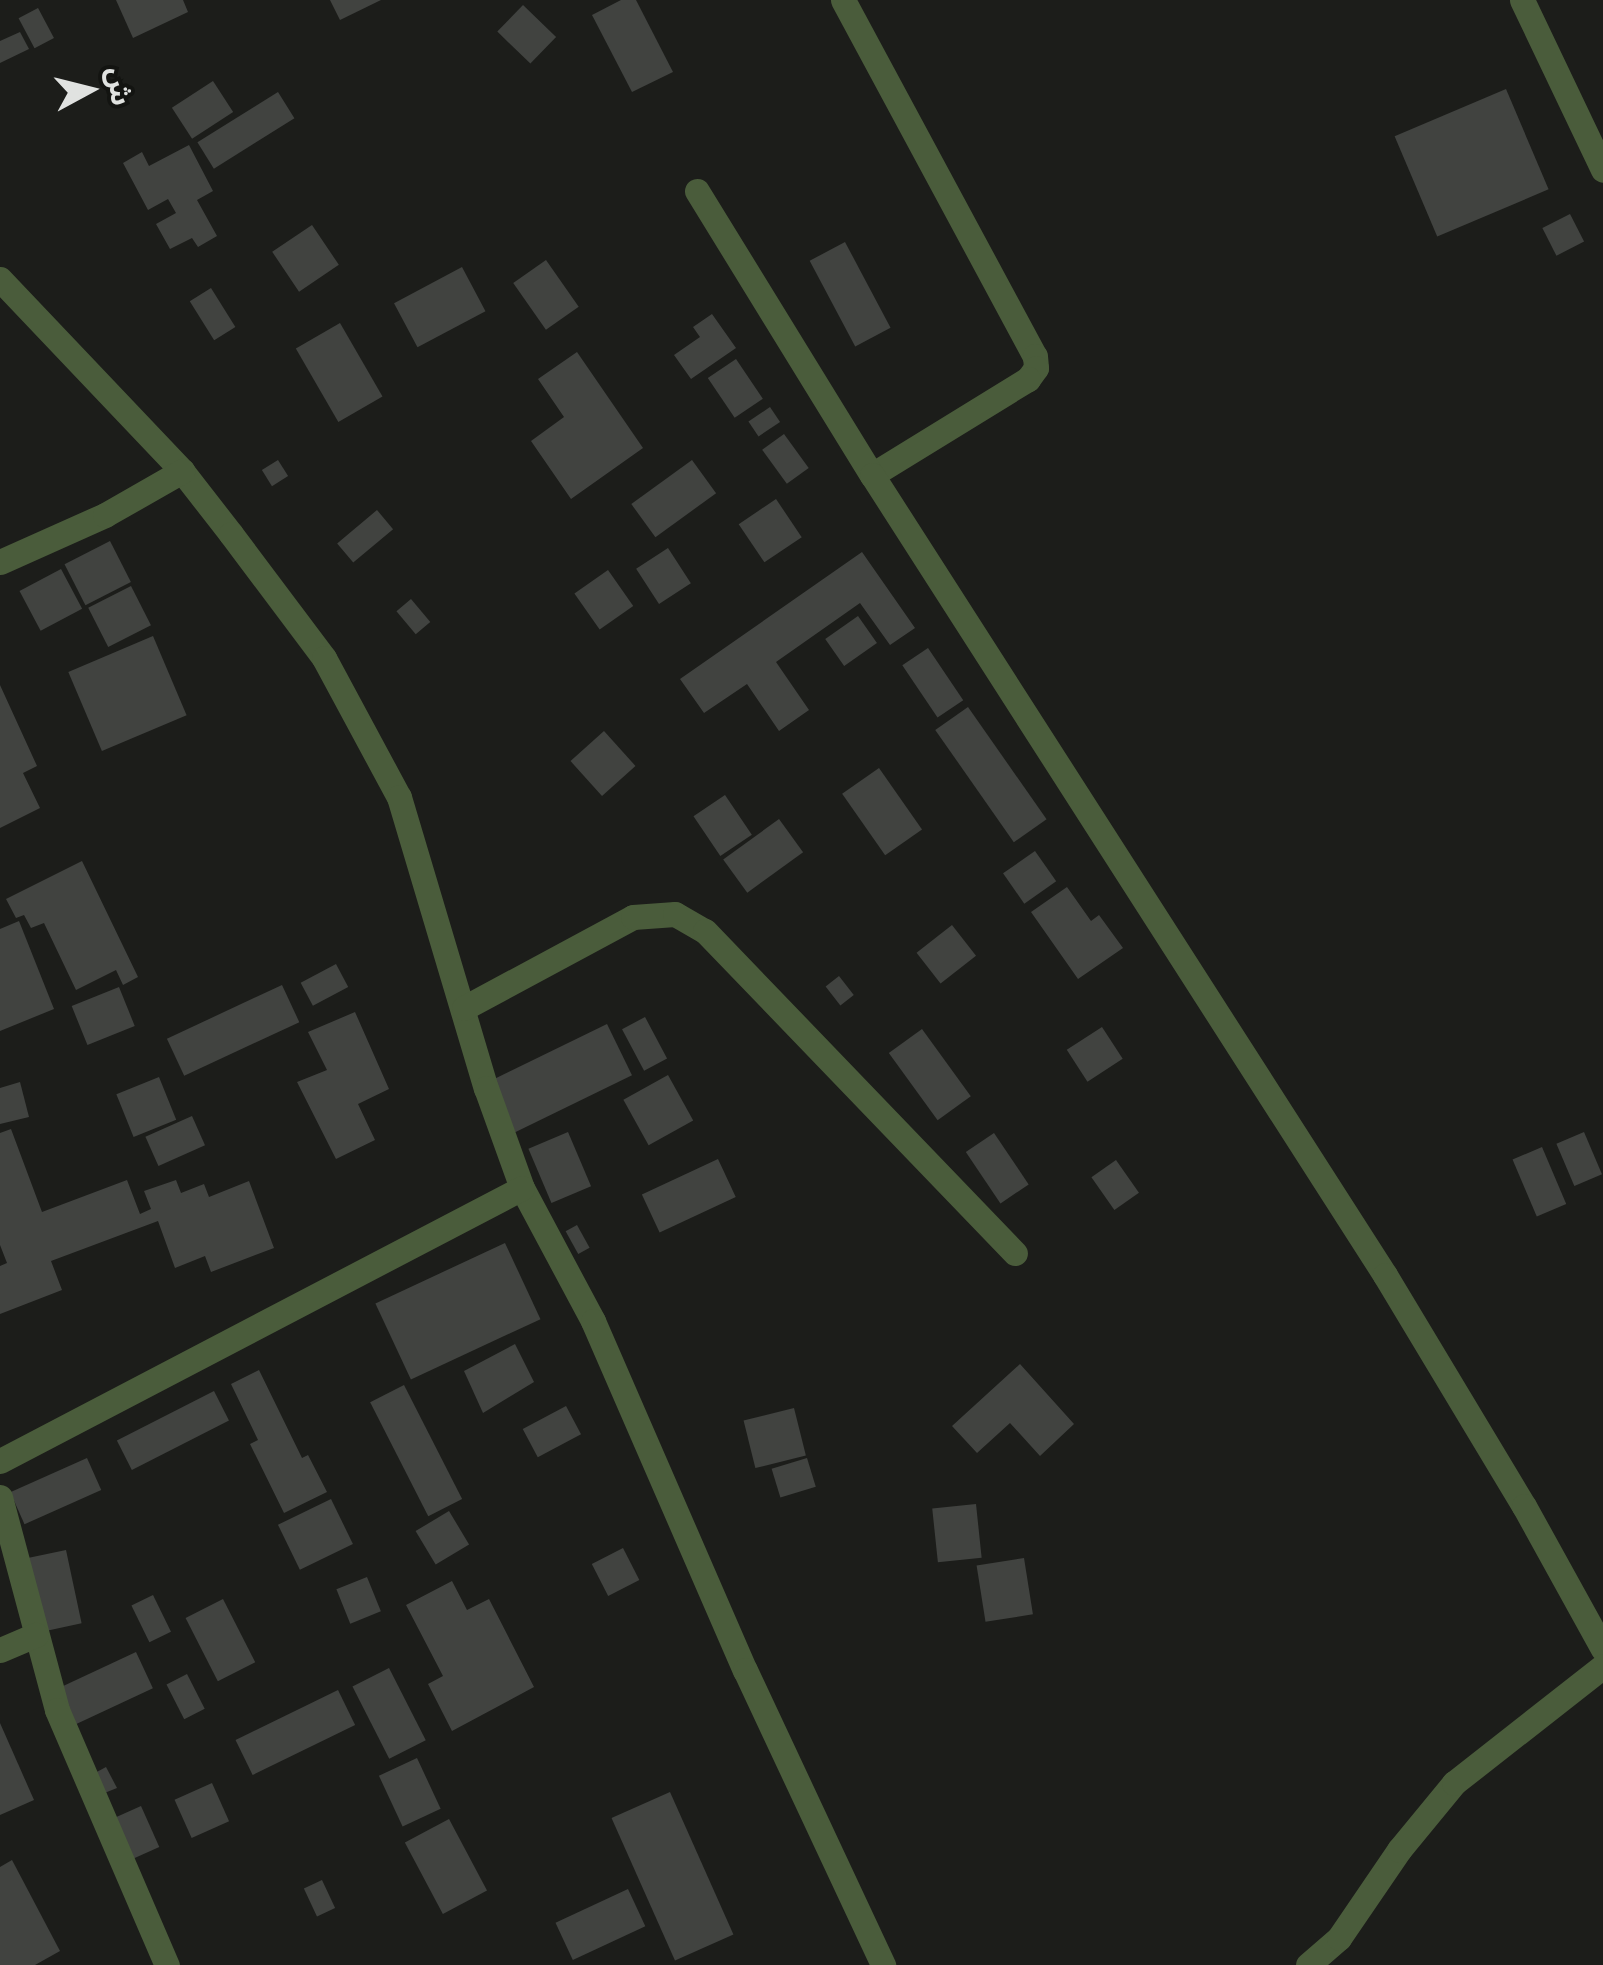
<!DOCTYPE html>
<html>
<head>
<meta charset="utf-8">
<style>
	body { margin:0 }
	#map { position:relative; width:1603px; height:1965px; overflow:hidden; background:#1c1d1a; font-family:"IBM Plex Serif","Noto Sans Arabic",serif }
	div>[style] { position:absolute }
	.building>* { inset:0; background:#414340; transform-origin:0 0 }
	.minor>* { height:25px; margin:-12.5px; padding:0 12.5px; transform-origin:12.5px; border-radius:12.5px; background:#4a5c3b }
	span { translate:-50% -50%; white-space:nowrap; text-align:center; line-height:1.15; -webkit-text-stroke:8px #131411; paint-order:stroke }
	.north { position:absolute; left:40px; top:40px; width:100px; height:100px; -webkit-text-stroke:8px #131411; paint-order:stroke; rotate:83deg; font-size:28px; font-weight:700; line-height:40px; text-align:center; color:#e0e2e0 }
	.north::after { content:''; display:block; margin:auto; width:35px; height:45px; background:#e0e2e0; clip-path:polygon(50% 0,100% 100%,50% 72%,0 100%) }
</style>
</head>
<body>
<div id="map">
	<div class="building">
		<div style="clip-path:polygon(116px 0,183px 0,188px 12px,133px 38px)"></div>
		<div style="clip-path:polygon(330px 0,381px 0,340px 20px)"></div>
		<div style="clip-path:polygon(621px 0,636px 0,673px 72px,632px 92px,592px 15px)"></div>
		<div style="left:523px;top:5px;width:46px;height:37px;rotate:44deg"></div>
		<div style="left:38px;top:8px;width:34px;height:22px;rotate:62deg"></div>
		<div style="clip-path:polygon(20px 32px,29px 49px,0 63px,0 41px)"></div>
		<div style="left:213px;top:81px;width:37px;height:49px;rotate:57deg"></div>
		<div style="left:1506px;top:89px;width:109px;height:121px;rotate:67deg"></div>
		<div style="left:278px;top:92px;width:31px;height:95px;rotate:58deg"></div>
		<div style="clip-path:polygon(189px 145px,213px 191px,197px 200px,217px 236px,198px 247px,192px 238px,170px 249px,156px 224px,176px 213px,168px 199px,148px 210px,123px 163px,142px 152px,149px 166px)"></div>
		<div style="left:1570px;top:214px;width:31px;height:31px;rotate:63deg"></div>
		<div style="left:312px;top:225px;width:48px;height:48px;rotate:56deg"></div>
		<div style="left:845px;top:242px;width:97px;height:40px;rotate:62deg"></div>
		<div style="left:546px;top:260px;width:57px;height:40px;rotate:55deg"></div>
		<div style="left:462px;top:267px;width:50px;height:77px;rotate:62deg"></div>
		<div style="left:211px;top:288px;width:46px;height:25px;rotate:58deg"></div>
		<div style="clip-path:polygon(712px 314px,736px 348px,691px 379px,674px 355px,700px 337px,693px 327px)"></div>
		<div style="left:340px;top:323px;width:85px;height:51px;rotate:60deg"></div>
		<div style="clip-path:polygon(577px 352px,643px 448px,571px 499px,531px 441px,564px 417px,538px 379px)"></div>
		<div style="left:736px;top:359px;width:48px;height:34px;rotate:56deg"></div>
		<div style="left:770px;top:407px;width:18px;height:26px;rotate:56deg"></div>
		<div style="left:784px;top:434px;width:42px;height:27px;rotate:54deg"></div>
		<div style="left:278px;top:460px;width:19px;height:19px;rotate:58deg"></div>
		<div style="left:692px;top:460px;width:41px;height:75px;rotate:54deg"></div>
		<div style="left:776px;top:499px;width:46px;height:45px;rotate:56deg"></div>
		<div style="left:377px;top:510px;width:25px;height:52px;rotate:50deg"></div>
		<div style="left:110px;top:541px;width:46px;height:51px;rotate:63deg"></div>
		<div style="left:668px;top:548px;width:42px;height:38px;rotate:57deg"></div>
		<div style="clip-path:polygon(862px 552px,915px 628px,890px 645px,860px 603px,776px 662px,809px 710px,779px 731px,747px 684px,704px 713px,680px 679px)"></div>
		<div style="left:61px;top:569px;width:45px;height:47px;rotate:62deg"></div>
		<div style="left:608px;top:570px;width:44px;height:41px;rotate:55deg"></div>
		<div style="left:131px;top:586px;width:44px;height:48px;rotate:63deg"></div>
		<div style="left:411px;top:599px;width:30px;height:19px;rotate:50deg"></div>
		<div style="left:858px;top:616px;width:33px;height:40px;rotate:55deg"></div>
		<div style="left:153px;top:636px;width:86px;height:92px;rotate:67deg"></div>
		<div style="left:928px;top:648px;width:63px;height:31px;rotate:56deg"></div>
		<div style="clip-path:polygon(0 685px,37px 766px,23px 773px,40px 808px,0 828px)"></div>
		<div style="left:968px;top:707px;width:137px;height:40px;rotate:55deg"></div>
		<div style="left:604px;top:731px;width:47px;height:45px;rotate:48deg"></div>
		<div style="left:879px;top:768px;width:75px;height:45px;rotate:55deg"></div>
		<div style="left:725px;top:795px;width:48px;height:38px;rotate:56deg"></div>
		<div style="left:779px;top:819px;width:41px;height:69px;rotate:54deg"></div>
		<div style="left:1035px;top:851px;width:37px;height:39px;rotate:55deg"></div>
		<div style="clip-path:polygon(82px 861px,138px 977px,123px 985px,116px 970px,76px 990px,44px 923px,31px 928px,24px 915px,16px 918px,6px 899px)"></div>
		<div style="clip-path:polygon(1067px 887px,1091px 921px,1099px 915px,1123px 948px,1078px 979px,1031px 912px)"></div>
		<div style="clip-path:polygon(19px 921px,54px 1009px,0 1031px,0 929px)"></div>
		<div style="left:952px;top:925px;width:39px;height:45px;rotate:52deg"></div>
		<div style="left:336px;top:964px;width:26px;height:40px;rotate:62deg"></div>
		<div style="left:839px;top:976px;width:24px;height:17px;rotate:52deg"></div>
		<div style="left:282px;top:985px;width:41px;height:127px;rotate:65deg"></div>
		<div style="left:119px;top:987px;width:42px;height:51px;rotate:68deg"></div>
		<div style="clip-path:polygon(355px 1012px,389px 1089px,358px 1104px,375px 1140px,336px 1159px,297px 1082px,327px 1070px,308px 1032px)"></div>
		<div style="left:645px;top:1017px;width:47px;height:26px;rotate:62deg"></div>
		<div style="left:607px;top:1024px;width:57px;height:130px;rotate:64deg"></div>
		<div style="left:1102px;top:1027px;width:38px;height:42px;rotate:57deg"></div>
		<div style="left:922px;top:1029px;width:83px;height:41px;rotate:54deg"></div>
		<div style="left:668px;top:1075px;width:52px;height:51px;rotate:61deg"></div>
		<div style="left:159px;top:1077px;width:46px;height:46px;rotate:68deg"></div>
		<div style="clip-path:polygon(20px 1082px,29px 1117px,0 1124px,0 1088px)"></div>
		<div style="left:192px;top:1116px;width:32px;height:51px;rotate:66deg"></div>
		<div style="clip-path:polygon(11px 1129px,42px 1212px,127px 1180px,140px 1214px,151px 1209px,144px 1191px,176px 1180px,181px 1193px,204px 1184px,209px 1197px,249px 1181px,274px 1248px,211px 1272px,205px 1256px,175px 1268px,158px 1221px,51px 1261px,62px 1290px,0 1314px,0 1266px,7px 1263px,0 1245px,0 1133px)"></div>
		<div style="left:568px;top:1132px;width:59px;height:43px;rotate:67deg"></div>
		<div style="left:1584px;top:1132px;width:46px;height:30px;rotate:67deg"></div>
		<div style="left:994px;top:1133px;width:62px;height:34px;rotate:56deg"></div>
		<div style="left:1542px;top:1147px;width:62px;height:32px;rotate:67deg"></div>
		<div style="left:718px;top:1159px;width:42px;height:84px;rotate:65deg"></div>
		<div style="left:1116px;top:1160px;width:40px;height:30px;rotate:55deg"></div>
		<div style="left:577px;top:1225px;width:26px;height:13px;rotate:61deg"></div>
		<div style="left:505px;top:1243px;width:84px;height:143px;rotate:65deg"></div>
		<div style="clip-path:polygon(515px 1344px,534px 1382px,483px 1413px,464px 1371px)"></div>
		<div style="clip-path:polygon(1020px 1364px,1074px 1424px,1040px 1456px,1010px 1423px,977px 1453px,952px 1426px)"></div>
		<div style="clip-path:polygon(259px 1370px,302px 1458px,308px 1455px,327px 1492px,284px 1513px,250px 1444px,258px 1440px,231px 1384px)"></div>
		<div style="left:404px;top:1385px;width:128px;height:38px;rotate:63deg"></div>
		<div style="left:214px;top:1391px;width:33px;height:109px;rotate:63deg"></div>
		<div style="left:566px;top:1406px;width:32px;height:49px;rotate:62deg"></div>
		<div style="left:794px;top:1408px;width:49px;height:52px;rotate:76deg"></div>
		<div style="left:87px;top:1458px;width:35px;height:84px;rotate:66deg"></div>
		<div style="left:807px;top:1458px;width:30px;height:37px;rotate:73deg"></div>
		<div style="left:331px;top:1499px;width:50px;height:59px;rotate:64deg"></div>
		<div style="left:976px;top:1504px;width:54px;height:44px;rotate:84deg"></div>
		<div style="left:449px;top:1511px;width:39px;height:39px;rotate:59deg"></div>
		<div style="left:623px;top:1548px;width:36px;height:35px;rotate:63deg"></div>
		<div style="left:66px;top:1550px;width:75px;height:39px;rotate:78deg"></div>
		<div style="left:1024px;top:1558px;width:57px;height:48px;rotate:81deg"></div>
		<div style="left:367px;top:1577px;width:37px;height:33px;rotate:68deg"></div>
		<div style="clip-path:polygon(452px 1581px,467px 1610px,489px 1599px,534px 1687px,452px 1731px,428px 1684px,443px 1676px,406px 1605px)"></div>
		<div style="left:153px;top:1595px;width:41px;height:24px;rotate:64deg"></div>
		<div style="left:223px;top:1599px;width:71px;height:42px;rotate:63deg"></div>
		<div style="left:136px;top:1652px;width:40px;height:88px;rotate:65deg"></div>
		<div style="left:389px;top:1668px;width:81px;height:41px;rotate:63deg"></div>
		<div style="left:187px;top:1674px;width:39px;height:23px;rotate:63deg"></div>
		<div style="left:338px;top:1690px;width:39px;height:114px;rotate:64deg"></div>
		<div style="clip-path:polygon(0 1723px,34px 1800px,0 1815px)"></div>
		<div style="left:417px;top:1758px;width:56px;height:42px;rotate:65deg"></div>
		<div style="clip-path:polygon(106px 1767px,117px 1788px,102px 1794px,93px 1774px)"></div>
		<div style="left:212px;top:1783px;width:42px;height:41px;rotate:66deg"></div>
		<div style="left:670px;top:1792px;width:156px;height:64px;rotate:66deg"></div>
		<div style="left:141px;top:1806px;width:45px;height:30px;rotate:66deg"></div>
		<div style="left:449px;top:1819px;width:81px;height:50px;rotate:62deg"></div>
		<div style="clip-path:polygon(12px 1860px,60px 1951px,35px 1965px,0 1965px,0 1867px)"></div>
		<div style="left:322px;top:1880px;width:31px;height:20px;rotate:65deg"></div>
		<div style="left:628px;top:1889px;width:41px;height:80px;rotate:65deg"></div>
	</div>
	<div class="minor">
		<div style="left:843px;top:0;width:404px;rotate:61.7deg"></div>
		<div style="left:1035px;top:356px;width:12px;rotate:85deg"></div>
		<div style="left:1036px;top:368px;width:14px;rotate:126deg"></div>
		<div style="left:1028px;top:379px;width:183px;rotate:148.4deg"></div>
		<div style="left:1522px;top:0;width:188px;rotate:64.5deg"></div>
		<div style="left:697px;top:191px;width:334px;rotate:58.4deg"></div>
		<div style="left:872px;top:475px;width:950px;rotate:57.33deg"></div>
		<div style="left:1385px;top:1275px;width:270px;rotate:59deg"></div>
		<div style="left:1524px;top:1506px;width:163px;rotate:61.1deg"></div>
		<div style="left:0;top:279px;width:265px;rotate:46.5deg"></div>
		<div style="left:182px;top:471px;width:80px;rotate:52.1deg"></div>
		<div style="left:231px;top:534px;width:155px;rotate:53.1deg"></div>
		<div style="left:324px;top:658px;width:158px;rotate:61.7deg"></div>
		<div style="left:399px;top:797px;width:304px;rotate:73.4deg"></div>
		<div style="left:486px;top:1088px;width:106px;rotate:70.2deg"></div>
		<div style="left:522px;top:1188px;width:151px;rotate:61.9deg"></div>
		<div style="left:593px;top:1321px;width:381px;rotate:66.5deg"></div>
		<div style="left:745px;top:1670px;width:326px;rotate:64.9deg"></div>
		<div style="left:0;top:562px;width:115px;rotate:-24.1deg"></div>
		<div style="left:105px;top:515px;width:89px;rotate:-29.7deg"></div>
		<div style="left:464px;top:1008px;width:192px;rotate:-28.3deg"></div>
		<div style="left:633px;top:917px;width:42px;rotate:-4.1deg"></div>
		<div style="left:675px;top:914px;width:34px;rotate:30deg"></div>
		<div style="left:705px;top:931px;width:447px;rotate:46.1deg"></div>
		<div style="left:0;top:1461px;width:589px;rotate:-27.61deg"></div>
		<div style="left:0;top:1497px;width:220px;rotate:75deg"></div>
		<div style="left:57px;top:1710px;width:278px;rotate:66.7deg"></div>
		<div style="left:0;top:1650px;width:39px;rotate:-23deg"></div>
		<div style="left:1308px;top:1965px;width:41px;rotate:-41.1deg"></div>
		<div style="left:1339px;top:1938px;width:107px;rotate:-55.7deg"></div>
		<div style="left:1399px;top:1850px;width:87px;rotate:-50.6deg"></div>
		<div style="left:1454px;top:1783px;width:189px;rotate:-38.1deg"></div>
	</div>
	<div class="north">ش</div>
</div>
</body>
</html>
